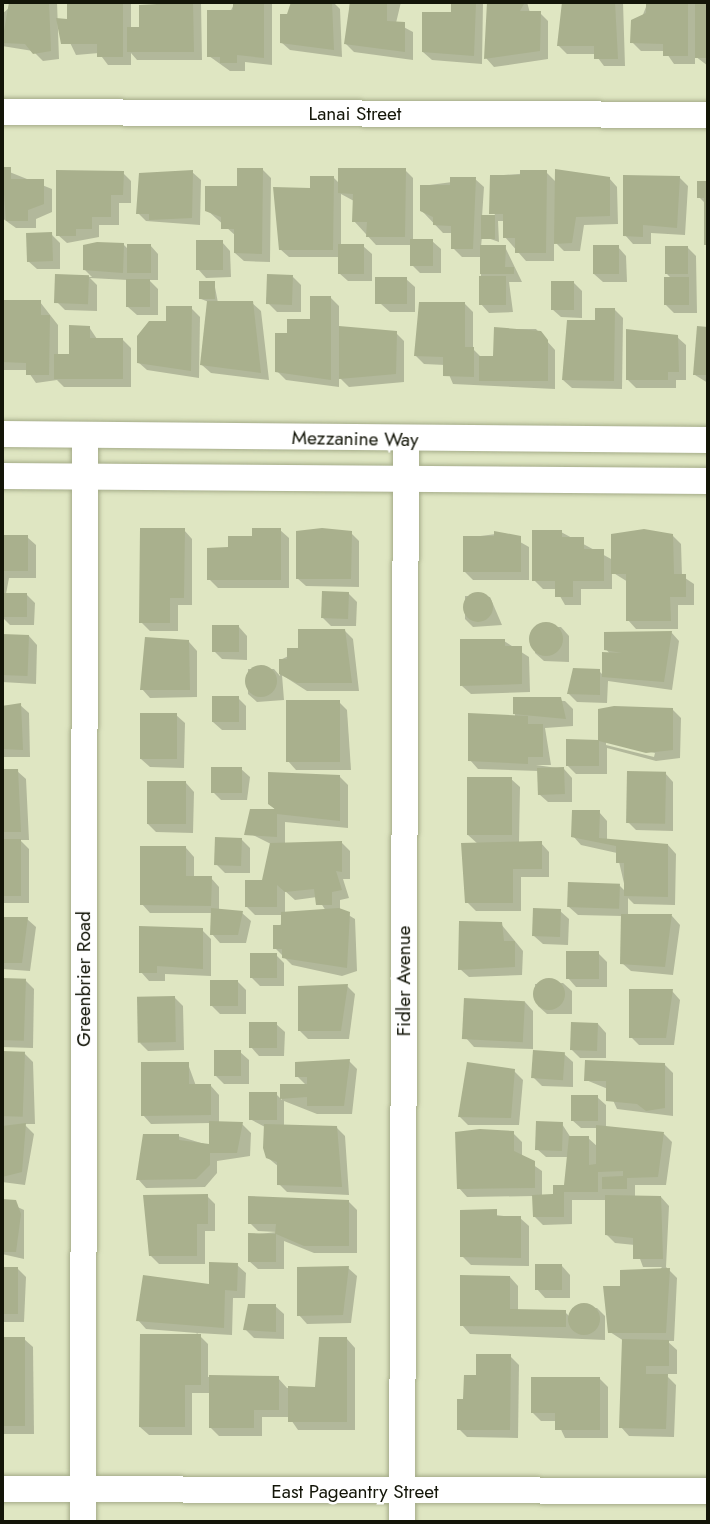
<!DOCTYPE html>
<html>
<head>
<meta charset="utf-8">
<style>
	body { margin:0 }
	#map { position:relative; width:710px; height:1524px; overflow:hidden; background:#dfe6c2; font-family:Jost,sans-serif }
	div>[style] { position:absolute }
	.shadow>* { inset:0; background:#0003 }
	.building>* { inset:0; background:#a9b08d; transform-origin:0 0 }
	.round { border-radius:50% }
	.roads { filter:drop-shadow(0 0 2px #a4ab88) drop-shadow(0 0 2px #a4ab88) }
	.street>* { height:26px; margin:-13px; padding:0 13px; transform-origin:13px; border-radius:13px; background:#fff }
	span { translate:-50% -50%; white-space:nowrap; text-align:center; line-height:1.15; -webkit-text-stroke:5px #fff; paint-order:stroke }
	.street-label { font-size:19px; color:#131508 }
	.frame { position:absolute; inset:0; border:4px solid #131508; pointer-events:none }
</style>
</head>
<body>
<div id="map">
	<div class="shadow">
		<div style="clip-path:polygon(16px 2px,57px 2px,59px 59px,43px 61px,33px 51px,2px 46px,2px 14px)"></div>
		<div style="clip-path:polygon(69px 2px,131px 2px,131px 29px,141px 29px,173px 2px,201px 2px,202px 60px,137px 60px,131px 53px,131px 65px,108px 65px,99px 53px,76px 55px,59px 20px,68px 21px)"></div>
		<div style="clip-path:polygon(235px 2px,272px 2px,272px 65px,245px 62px,245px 71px,230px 71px,209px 56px)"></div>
		<div style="clip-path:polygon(313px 2px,333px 2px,340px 9px,342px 57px,290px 50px,281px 42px,288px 16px)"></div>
		<div style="clip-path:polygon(350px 2px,401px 2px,396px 23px,413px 32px,413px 60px,354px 52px,346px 44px)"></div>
		<div style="clip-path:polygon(453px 2px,483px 2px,482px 64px,432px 60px,423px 52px,453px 13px)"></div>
		<div style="clip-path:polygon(489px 2px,527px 2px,530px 13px,540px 13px,548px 21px,548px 59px,494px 67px,486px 58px)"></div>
		<div style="clip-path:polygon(564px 2px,623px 2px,625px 66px,604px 66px,595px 54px,567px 54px,558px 45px)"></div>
		<div style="clip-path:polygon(648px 2px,708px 2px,708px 66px,695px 56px,695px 64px,674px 64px,665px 51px,641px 51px,632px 42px)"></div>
		<div style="clip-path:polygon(2px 169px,52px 189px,52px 212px,36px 219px,36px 228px,16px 228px,2px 218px)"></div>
		<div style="clip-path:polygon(262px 169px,271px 178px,270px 262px,244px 261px,235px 253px,236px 236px,207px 210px)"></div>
		<div style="clip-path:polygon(405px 170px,413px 178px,413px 241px,432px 241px,441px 249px,441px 273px,420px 273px,412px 265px,411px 245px,376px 245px,354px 221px,354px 201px,341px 194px,341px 245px,363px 246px,372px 254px,372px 281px,348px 281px,339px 273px,339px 257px,289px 257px,280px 249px,274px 189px,312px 190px,333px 177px,340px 184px)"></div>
		<div style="clip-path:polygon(192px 172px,201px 180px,200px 225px,146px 221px,138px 213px)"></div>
		<div style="clip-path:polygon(546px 172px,556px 182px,609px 178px,617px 187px,618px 224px,584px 225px,580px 251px,564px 251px,554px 241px,554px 261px,526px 261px,505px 237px,505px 221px,498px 221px,499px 242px,482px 236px,481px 247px,505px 247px,522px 282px,509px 282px,513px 312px,489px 313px,481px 304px,481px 257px,462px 257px,453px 248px,453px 233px,443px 233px,422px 211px,422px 186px,475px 179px,484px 187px,482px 217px,495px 217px,491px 176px)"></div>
		<div style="clip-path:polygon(123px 173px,131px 181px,131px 203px,119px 203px,119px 225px,99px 225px,99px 237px,67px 243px,58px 235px)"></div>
		<div style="clip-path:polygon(679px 177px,688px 186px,685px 235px,651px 233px,651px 244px,633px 244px,625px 235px)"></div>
		<div style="clip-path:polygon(708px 181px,708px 247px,706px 204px,699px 197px,699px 182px)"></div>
		<div style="clip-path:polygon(51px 234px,60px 243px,60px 269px,37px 269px,28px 261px)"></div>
		<div style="clip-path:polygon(222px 242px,230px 251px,231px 277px,206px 278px,198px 269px)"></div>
		<div style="clip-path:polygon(123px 244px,129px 250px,150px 245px,158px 254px,158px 280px,149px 280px,158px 289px,158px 315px,137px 315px,128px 307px,128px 280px,90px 278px,97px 285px,97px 311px,65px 310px,57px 302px,57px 276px,92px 277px,85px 270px)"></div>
		<div style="clip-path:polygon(618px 247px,626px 256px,627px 282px,603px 282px,594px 274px)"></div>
		<div style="clip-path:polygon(688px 248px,696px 256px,697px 313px,674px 313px,665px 304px,672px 279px,667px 274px)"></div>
		<div style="clip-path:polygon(293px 277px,301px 285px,301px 312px,277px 312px,268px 303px)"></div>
		<div style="clip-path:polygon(406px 279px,415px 287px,415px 312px,390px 312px,381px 304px)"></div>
		<div style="clip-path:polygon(214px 282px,218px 303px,252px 303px,261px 311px,269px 380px,211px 373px,202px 365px,209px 302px,201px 299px)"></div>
		<div style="clip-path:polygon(573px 282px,582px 291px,582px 318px,561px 317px,552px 309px)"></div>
		<div style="clip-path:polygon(330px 297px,339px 306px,339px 328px,396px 333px,404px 341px,404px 382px,349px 387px,339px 377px,339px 387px,286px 380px,277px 371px,288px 334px,312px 321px)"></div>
		<div style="clip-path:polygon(2px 302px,40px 302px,58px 325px,58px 355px,71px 355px,89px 327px,97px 339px,122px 339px,131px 348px,131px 387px,64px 387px,57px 380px,36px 383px,27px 370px,2px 370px)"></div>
		<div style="clip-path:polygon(465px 304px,473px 312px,473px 349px,482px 358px,495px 358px,495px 329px,536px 329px,555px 350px,555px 389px,453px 384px,445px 365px,424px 364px,416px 356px)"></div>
		<div style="clip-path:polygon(191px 308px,200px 317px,199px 378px,147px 370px,138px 362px,168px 323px)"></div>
		<div style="clip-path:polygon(614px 309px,623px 318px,622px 389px,572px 388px,563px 380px,597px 322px)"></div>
		<div style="clip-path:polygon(699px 328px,708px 328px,708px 383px,695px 375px)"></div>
		<div style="clip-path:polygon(677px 337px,686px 345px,686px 380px,676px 380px,676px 388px,636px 388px,628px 380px)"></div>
		<div style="clip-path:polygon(184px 530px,192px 539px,192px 605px,178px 605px,178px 631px,150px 631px,141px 622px)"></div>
		<div style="clip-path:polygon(280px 530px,289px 538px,289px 588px,218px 588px,209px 579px,229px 549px)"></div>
		<div style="clip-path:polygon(561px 532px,613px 560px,673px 536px,681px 544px,682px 576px,694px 584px,694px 605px,678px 605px,678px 629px,636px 629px,628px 620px,628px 582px,612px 572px,612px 589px,581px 589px,581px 605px,565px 605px,556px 589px,543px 589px,534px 580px)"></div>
		<div style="clip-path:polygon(351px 533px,359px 541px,359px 587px,306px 586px,297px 578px)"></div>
		<div style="clip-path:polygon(504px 533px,529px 547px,529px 580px,473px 580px,465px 572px,465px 538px)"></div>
		<div style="clip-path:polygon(2px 536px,27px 537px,36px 545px,36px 578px,9px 578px,6px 594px,26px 594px,35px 603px,34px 625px,10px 625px,2px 617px)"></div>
		<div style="clip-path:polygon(348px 593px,357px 602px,356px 626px,331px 626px,323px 618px)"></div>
		<div style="clip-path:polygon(465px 596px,490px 597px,502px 625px,473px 627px,465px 619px)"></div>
		<div style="clip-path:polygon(239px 627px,247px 636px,247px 660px,222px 659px,214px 651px)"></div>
		<div style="clip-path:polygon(535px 627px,561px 627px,569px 636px,569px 662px,544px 661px,535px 653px)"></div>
		<div style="clip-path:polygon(344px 630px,353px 639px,359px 691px,307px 691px,282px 675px,284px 700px,257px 702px,248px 694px,248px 669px,274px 669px,280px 676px,280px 660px)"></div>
		<div style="clip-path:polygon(671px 632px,679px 641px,672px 690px,608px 681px,607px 703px,577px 702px,569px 694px,599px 671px,603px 675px,610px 654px,606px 649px)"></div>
		<div style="clip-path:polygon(2px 636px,29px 636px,37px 645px,36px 684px,2px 682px)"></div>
		<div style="clip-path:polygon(504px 641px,529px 657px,530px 692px,471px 694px,462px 686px)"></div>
		<div style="clip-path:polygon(189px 642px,197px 651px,197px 697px,150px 698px,142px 689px)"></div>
		<div style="clip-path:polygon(238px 698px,246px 706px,246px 730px,222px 730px,213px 722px)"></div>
		<div style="clip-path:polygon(515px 699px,565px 701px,573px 709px,573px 726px,545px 728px,551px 765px,536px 765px,564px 769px,572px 778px,572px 802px,548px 802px,539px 794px,539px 771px,478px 769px,470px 760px,515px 718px)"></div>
		<div style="clip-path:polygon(339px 702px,347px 710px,351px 770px,296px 770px,288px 761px)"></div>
		<div style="clip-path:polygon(20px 705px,29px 713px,30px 757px,2px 757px,2px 706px)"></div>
		<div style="clip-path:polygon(evenodd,673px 710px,681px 718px,680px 758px,656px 761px,607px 748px,607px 774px,576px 774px,567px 765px,568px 741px,600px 741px,600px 711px,673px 710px,606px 741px,655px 753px,654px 757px,606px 745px,606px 741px)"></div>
		<div style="clip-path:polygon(176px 715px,185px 723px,184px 768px,150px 767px,141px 759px)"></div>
		<div style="clip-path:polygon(241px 769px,250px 777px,247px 800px,221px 800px,213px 792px)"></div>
		<div style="clip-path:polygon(2px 771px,17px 771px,26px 779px,29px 840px,20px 840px,29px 849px,29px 903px,2px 903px)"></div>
		<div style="clip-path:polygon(665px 773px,673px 782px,673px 831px,636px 830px,628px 822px)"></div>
		<div style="clip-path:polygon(evenodd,340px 777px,348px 785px,348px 828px,285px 822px,285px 844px,342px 843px,350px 851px,350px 879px,343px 879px,349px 898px,340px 900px,340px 910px,355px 919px,357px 971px,342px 976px,292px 965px,275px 948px,283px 915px,255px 915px,247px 907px,264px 881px,271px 844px,251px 834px,276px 810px,269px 804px,340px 777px,285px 891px,295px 900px,317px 897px,326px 911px,285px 913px,285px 891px)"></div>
		<div style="clip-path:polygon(511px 779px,520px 787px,519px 843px,541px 843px,549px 852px,549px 877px,521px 877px,521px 911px,476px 911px,467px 902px,478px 844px,468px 835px)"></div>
		<div style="clip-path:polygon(186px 783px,194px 792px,193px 833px,156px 832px,148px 824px)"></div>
		<div style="clip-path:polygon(599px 812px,607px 821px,607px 840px,668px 845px,676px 854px,675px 905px,634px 904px,628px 898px,628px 916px,672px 916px,680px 925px,673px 975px,631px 971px,622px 963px,622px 916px,578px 915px,569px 907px,620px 886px,626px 892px,617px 853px,581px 845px,573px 836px)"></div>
		<div style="clip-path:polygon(241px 839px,250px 848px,250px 873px,225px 873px,216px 864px)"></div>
		<div style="clip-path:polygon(186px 848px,194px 857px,194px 878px,211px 878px,219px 887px,219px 910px,242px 913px,251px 921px,246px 943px,220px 943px,212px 934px,212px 913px,150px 913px,142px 904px)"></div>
		<div style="clip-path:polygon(560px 911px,569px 919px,568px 945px,543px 944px,534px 936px)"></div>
		<div style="clip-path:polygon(2px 918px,27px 919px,36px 927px,30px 971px,2px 969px)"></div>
		<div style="clip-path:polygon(501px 924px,523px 951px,522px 975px,469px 977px,460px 969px)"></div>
		<div style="clip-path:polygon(202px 930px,211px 939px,211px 976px,165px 974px,165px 981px,149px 981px,141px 972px)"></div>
		<div style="clip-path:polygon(598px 953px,607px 962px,607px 987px,576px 987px,568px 978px)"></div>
		<div style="clip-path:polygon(276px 955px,284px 963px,284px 986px,260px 986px,251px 977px)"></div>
		<div style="clip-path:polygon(2px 980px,25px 980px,34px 989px,33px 1048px,2px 1047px)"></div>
		<div style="clip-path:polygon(238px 982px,246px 990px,246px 1014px,220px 1014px,212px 1006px)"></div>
		<div style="clip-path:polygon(563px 983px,572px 991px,572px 1014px,547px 1014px,538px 1006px,535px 984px)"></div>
		<div style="clip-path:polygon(347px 986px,355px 994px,349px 1039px,308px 1039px,299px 1030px)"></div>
		<div style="clip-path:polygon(672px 991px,680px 1000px,674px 1045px,639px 1045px,631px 1037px)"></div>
		<div style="clip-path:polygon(175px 998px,183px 1006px,184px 1050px,148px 1051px,140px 1043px)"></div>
		<div style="clip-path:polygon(525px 1002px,533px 1011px,533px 1049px,474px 1047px,466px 1038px)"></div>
		<div style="clip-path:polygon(276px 1024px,285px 1032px,284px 1056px,259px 1056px,251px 1047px)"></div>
		<div style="clip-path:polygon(598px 1024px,606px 1033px,606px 1058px,580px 1058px,572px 1050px)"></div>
		<div style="clip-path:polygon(240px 1052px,249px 1060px,249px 1084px,224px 1084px,216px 1076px)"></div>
		<div style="clip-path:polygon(2px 1053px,24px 1053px,33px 1062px,35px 1124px,24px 1124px,34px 1134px,25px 1185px,2px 1182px)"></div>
		<div style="clip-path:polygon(564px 1054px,573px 1062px,573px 1087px,542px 1086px,534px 1078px)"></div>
		<div style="clip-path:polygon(349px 1061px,357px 1069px,352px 1114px,317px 1114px,284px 1101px,284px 1126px,336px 1127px,345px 1136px,349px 1195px,287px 1192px,279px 1184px,279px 1167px,267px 1157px,265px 1127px,250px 1119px,276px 1094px,282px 1100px,282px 1085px,306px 1085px,297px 1076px)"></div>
		<div style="clip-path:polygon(188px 1064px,196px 1086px,211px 1086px,219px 1095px,219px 1123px,242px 1124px,251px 1133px,250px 1156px,217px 1161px,217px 1173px,205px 1187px,146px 1188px,138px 1179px,178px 1136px,211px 1146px,211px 1123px,151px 1124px,143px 1115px)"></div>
		<div style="clip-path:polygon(665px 1065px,673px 1073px,673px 1116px,617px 1109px,608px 1089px,586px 1080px)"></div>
		<div style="clip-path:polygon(514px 1071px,523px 1080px,519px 1125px,468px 1125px,460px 1117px)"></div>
		<div style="clip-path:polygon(597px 1097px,606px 1105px,606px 1128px,664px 1134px,672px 1142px,666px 1185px,635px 1185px,635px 1197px,661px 1197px,669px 1206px,666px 1267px,677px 1278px,674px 1341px,667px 1341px,677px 1350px,677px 1374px,665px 1374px,676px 1385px,674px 1437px,629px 1436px,621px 1427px,624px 1341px,610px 1332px,662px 1267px,643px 1267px,635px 1245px,615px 1243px,607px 1235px,607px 1200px,572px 1200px,572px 1224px,543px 1225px,534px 1216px,534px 1196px,467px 1197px,459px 1188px,513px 1133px,522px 1142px,522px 1157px,542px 1171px,542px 1196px,554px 1196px,566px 1187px,568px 1157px,546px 1157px,537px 1149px,562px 1124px,571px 1138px,588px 1138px,598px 1147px,597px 1128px,581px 1128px,572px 1120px)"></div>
		<div style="clip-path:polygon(207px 1196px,215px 1204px,215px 1231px,205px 1231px,205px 1264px,159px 1264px,151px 1256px)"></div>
		<div style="clip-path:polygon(2px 1200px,24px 1210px,24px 1259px,2px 1254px)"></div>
		<div style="clip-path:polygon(349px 1202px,357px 1210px,357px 1253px,314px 1253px,284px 1241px,284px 1269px,258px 1269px,249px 1261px,250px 1235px,277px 1232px,258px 1231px,250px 1223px)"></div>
		<div style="clip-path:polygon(462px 1211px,520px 1218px,529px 1226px,529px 1266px,471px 1265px,462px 1256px)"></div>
		<div style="clip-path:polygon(237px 1265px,246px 1273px,245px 1298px,233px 1298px,232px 1335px,197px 1333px,208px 1344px,208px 1377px,278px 1378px,287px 1388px,316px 1388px,347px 1339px,355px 1348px,355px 1430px,298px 1430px,289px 1417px,262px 1417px,262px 1436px,219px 1436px,210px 1427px,211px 1393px,192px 1393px,192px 1435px,149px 1435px,140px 1427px,197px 1333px,146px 1329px,138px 1320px,211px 1286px)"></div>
		<div style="clip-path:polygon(562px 1266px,570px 1275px,570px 1298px,545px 1298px,537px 1289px)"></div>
		<div style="clip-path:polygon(348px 1268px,357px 1276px,351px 1323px,307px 1324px,299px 1315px)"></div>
		<div style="clip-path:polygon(2px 1269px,18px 1269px,26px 1277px,24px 1322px,2px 1322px)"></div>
		<div style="clip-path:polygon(510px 1277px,518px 1286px,518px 1311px,565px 1312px,572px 1319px,572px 1308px,597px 1308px,605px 1316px,605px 1340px,470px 1334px,462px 1325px)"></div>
		<div style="clip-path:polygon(275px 1306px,284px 1314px,284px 1339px,254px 1338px,245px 1329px)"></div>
		<div style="clip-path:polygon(2px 1338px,24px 1339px,33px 1347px,34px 1434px,2px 1434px)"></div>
		<div style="clip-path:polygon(510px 1356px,519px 1365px,518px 1438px,467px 1437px,459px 1429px,465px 1401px,478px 1377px)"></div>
		<div style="clip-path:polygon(600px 1379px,608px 1387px,608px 1438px,565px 1438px,557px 1421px,541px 1421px,532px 1412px)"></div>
	</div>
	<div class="building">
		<div style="clip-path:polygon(9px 2px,49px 2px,51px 51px,33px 54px,25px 44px,2px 43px)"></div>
		<div style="clip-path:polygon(67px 2px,123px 2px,123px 57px,97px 57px,97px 44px,61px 44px,56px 18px,67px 19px)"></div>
		<div style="clip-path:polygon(193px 2px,194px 52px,127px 52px,127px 27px,139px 27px,139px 5px)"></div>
		<div style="clip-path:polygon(233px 2px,264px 2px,264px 58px,237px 55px,237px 63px,220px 63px,220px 57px,207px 57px,207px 10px,233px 10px)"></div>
		<div style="clip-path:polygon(291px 2px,332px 2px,334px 50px,280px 43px,280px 14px,287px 14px)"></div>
		<div style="clip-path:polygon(350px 2px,387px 2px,387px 21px,405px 22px,405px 52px,344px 44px)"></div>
		<div style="clip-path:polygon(451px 2px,476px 2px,474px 56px,422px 52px,422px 12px,451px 12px)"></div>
		<div style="clip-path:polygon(487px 2px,525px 2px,520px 11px,541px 11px,540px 51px,484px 59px)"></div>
		<div style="clip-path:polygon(562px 2px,615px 2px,618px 59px,594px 59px,594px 46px,557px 46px)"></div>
		<div style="clip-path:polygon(646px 2px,688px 2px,688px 56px,663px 56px,663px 44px,630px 43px,631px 20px,646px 13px)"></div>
		<div style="left:695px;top:2px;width:13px;height:56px"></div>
		<div style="clip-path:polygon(2px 167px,11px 167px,11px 179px,44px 179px,44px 204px,28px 210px,28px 221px,6px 221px)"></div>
		<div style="clip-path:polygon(237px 168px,263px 168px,262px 254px,234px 253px,234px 229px,221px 229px,221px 217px,205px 211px,205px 186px,237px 186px)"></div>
		<div style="clip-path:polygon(338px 168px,406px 168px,405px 237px,366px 237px,367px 222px,352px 222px,353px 194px,338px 193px)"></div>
		<div style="clip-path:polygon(555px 169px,610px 177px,610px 216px,576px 217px,572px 243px,554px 244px)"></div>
		<div style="clip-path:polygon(56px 170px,124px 171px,123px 195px,111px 195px,111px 217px,92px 217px,92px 229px,76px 229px,76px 236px,56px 236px)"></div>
		<div style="clip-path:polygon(193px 170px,192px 218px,149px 220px,149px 214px,136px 214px,139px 173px)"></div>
		<div style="clip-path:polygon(520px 170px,547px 170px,546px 253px,515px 253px,515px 238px,503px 238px,503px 214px,489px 214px,490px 175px,520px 175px)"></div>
		<div style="clip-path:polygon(623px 175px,680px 176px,677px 228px,643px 225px,643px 237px,623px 236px)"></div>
		<div style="clip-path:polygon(310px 176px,334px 176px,333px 250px,279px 250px,273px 187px,310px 188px)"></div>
		<div style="clip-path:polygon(450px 177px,476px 177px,473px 249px,451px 249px,451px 226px,433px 225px,433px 217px,420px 211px,420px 185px,450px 185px)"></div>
		<div style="clip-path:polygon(697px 181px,708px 181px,708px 245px,704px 245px,704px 198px,697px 198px)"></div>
		<div style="left:481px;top:215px;width:14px;height:24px"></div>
		<div style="left:52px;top:232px;width:29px;height:26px;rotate:88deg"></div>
		<div style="left:410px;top:239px;width:23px;height:27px"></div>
		<div style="left:196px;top:240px;width:27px;height:30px"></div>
		<div style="clip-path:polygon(97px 242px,124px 243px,123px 273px,83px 270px,83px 245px)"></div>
		<div style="left:127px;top:244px;width:24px;height:29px"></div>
		<div style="left:338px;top:244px;width:26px;height:30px"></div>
		<div style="clip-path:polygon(480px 245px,506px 245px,505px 267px,514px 267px,514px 274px,480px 274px)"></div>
		<div style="left:593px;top:245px;width:26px;height:29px"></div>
		<div style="left:665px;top:246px;width:23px;height:28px"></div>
		<div style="left:55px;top:274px;width:34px;height:29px;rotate:2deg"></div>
		<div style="left:267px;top:274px;width:26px;height:30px;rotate:2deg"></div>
		<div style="left:479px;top:276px;width:27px;height:29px"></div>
		<div style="left:375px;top:277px;width:32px;height:27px"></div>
		<div style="left:664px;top:277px;width:25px;height:28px"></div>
		<div style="left:126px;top:279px;width:24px;height:28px"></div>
		<div style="left:199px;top:281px;width:16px;height:18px"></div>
		<div style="left:551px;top:281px;width:23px;height:29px"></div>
		<div style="clip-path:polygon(310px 296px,331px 296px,331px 380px,275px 372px,275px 333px,287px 333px,287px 319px,310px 319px)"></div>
		<div style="clip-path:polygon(2px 300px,41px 300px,41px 315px,50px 315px,49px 375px,26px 375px,26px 363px,2px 362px)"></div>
		<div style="clip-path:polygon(207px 301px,253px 301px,261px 373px,200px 365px)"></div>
		<div style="clip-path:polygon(419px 302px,465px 302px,465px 347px,474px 347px,474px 377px,443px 376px,443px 357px,414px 356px)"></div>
		<div style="clip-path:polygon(166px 306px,192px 306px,191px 371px,137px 363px,137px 336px,149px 321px,166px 321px)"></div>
		<div style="clip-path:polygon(595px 308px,615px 308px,614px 381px,562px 380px,567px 320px,595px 320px)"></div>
		<div style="clip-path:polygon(69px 325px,90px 326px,90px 338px,123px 338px,123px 379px,54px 379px,54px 354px,69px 354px)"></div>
		<div style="clip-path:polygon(339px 326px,397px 331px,396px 374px,339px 379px)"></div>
		<div style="clip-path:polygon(697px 326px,708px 327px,708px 375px,693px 375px)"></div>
		<div style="clip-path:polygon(494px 327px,541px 331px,548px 340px,548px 381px,479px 381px,479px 356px,493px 356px)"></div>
		<div style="clip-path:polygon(626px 329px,678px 335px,679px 372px,668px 372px,668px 380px,626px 380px)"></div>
		<div style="clip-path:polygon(140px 528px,185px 528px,184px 598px,170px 598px,170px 623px,139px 623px)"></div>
		<div style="clip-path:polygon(252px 528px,281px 528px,281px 580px,207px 580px,207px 548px,228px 547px,228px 536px,252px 536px)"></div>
		<div style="clip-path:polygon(322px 528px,352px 531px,351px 579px,296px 579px,296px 531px)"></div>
		<div style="clip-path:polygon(644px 529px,673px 534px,674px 574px,686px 574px,686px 597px,670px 597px,671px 621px,626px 621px,626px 574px,611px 574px,611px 534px)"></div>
		<div style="clip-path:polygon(532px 530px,562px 530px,562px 537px,584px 537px,584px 549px,604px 549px,604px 581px,573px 581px,573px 597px,555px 597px,555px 581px,532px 581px)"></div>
		<div style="clip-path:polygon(494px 531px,521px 536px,521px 572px,463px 572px,463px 536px,494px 536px)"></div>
		<div style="left:2px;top:535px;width:26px;height:36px"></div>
		<div style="left:322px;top:591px;width:27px;height:27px;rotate:2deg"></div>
		<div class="round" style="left:463px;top:592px;width:30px;height:30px"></div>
		<div style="left:2px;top:593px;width:25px;height:24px"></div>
		<div class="round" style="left:529px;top:622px;width:34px;height:34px"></div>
		<div style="left:212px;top:625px;width:27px;height:27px"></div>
		<div style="clip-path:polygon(298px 629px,345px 629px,352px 683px,297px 683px,279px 674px,279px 659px,287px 659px,287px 648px,298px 648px)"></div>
		<div style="clip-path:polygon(672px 631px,664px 682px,602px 677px,602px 652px,622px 653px,604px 650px,604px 632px)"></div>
		<div style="left:2px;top:634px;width:27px;height:41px;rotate:2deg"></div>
		<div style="clip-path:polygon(145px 637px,189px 640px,190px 690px,140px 690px)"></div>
		<div style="clip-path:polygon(460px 639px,505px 639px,505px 646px,522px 646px,522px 684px,460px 686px)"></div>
		<div class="round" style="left:245px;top:665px;width:32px;height:32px"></div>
		<div style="clip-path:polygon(573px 668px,600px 669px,600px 695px,567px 694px)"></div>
		<div style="left:212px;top:696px;width:27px;height:26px"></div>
		<div style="clip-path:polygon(513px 697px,561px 697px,566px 719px,513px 714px)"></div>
		<div style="left:286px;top:700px;width:54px;height:62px"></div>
		<div style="clip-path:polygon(21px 703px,23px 750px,2px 749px,2px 706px)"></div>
		<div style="clip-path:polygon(614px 706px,673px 708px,673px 750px,646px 753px,599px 741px,599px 766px,566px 766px,566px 739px,598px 740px,598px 709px)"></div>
		<div style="left:140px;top:713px;width:37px;height:46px"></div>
		<div style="clip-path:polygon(468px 713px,528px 716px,528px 724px,543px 724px,543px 757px,528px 757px,528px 764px,468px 761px)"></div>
		<div style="left:211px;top:767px;width:31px;height:26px"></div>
		<div style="left:564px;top:767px;width:27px;height:27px;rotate:88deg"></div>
		<div style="clip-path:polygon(2px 769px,18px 769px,21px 832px,2px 832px)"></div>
		<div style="left:627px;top:771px;width:39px;height:52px;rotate:1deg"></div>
		<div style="clip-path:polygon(268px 772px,340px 775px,340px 821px,277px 814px,277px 837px,244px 835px,250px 809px,275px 809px,268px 804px)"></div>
		<div style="left:467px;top:777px;width:45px;height:58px"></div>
		<div style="left:147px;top:781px;width:39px;height:43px"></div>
		<div style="clip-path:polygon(572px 810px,600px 810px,599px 838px,668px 844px,668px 897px,624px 896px,624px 863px,616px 863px,616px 846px,571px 837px)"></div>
		<div style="left:215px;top:837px;width:27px;height:28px;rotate:2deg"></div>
		<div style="left:2px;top:839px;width:19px;height:57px"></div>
		<div style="clip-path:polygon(342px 841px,342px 872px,336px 871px,342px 890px,332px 892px,332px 905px,316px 905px,314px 889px,285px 892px,277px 885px,277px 907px,245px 907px,245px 880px,262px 880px,270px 843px)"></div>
		<div style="clip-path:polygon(542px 841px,542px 869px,513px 869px,513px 903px,465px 903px,461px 843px)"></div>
		<div style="clip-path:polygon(140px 846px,186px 846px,186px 876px,212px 876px,211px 906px,140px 905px)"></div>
		<div style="left:568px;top:882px;width:52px;height:25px;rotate:2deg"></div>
		<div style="clip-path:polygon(211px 908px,243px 911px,238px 935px,210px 935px)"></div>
		<div style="clip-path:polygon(339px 908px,350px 912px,347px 968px,282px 958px,282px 949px,273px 949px,273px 925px,281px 925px,281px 912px)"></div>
		<div style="left:533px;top:908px;width:28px;height:28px;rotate:2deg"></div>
		<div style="clip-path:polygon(621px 914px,672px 914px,665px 967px,620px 964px)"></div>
		<div style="clip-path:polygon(2px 917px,28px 917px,22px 963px,2px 963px)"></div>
		<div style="clip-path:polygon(459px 921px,502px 922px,504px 941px,515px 941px,515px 967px,458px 970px)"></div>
		<div style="clip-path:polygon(139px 926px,203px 928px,203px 969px,157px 966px,157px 973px,139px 973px)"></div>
		<div style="left:566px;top:951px;width:33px;height:28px"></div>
		<div style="left:250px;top:953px;width:27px;height:25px"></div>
		<div style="left:2px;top:978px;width:24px;height:62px;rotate:2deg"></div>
		<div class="round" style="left:533px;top:978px;width:32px;height:32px"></div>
		<div style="left:210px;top:980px;width:28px;height:26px"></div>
		<div style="clip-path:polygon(348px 984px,341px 1031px,298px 1031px,298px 986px)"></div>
		<div style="clip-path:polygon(629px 989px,673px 989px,666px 1038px,629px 1038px)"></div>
		<div style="left:175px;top:996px;width:46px;height:38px;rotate:89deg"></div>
		<div style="left:464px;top:998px;width:61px;height:41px;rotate:3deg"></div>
		<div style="left:249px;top:1022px;width:28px;height:26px"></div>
		<div style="left:571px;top:1022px;width:27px;height:28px;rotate:2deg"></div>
		<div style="left:241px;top:1050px;width:26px;height:27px;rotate:90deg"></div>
		<div style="left:533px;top:1050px;width:32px;height:28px;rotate:4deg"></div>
		<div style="left:2px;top:1051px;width:23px;height:65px;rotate:2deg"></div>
		<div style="clip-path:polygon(350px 1059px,344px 1106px,307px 1106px,307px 1097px,280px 1099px,280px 1084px,307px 1084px,307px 1077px,295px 1077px,295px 1062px)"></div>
		<div style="clip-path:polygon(585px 1060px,665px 1063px,665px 1108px,646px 1111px,637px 1104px,606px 1101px,606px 1081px,584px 1081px)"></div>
		<div style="clip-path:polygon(141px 1062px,189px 1062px,189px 1084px,211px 1084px,211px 1115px,141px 1116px)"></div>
		<div style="clip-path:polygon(467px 1062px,515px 1069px,511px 1118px,458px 1117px)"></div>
		<div style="left:249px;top:1092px;width:28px;height:28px"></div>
		<div style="left:571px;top:1095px;width:27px;height:26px"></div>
		<div style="clip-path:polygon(209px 1121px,243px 1122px,237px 1153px,210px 1153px,210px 1165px,196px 1179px,136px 1180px,143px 1134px,179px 1134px,179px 1140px,209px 1144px)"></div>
		<div style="left:536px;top:1121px;width:27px;height:29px;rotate:2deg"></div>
		<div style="clip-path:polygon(26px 1123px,22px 1172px,2px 1177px,2px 1126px)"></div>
		<div style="clip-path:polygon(264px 1124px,337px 1126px,342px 1187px,277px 1185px,277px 1162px,266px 1158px,263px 1148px)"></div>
		<div style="clip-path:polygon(596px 1125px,664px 1132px,658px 1177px,627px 1178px,627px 1189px,602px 1189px,602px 1177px,623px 1176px,623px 1171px,598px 1172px,598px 1192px,564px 1192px,564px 1217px,533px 1217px,532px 1195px,553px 1194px,553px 1185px,564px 1185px,569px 1136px,589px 1136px,589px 1165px,596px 1164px)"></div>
		<div style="clip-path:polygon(480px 1129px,514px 1131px,514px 1151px,535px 1161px,535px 1188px,457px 1189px,455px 1132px)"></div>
		<div style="clip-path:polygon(208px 1194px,208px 1224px,197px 1224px,197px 1256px,149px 1256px,143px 1195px)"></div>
		<div style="clip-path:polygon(605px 1195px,661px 1196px,663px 1259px,633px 1259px,633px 1238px,605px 1235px)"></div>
		<div style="clip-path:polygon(248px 1196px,349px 1200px,349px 1246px,304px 1246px,276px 1234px,276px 1262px,248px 1262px,248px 1233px,275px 1234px,276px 1224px,248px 1224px)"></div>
		<div style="clip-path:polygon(2px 1199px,16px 1200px,21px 1214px,16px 1252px,2px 1252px)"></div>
		<div style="clip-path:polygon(497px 1209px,497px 1216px,521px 1216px,521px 1258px,460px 1257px,460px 1210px)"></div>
		<div style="clip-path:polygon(209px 1262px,238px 1263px,237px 1291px,225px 1290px,224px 1328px,136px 1321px,143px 1275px,209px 1284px)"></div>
		<div style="left:535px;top:1264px;width:27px;height:26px"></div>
		<div style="clip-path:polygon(349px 1266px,343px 1315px,297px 1316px,297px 1267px)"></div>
		<div style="left:2px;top:1267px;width:16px;height:47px"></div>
		<div style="clip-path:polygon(670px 1268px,666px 1333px,608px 1333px,603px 1286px,620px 1286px,620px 1270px)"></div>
		<div style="clip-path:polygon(460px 1275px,510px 1276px,510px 1309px,566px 1310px,566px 1327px,460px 1326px)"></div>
		<div class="round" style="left:568px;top:1303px;width:32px;height:32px"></div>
		<div style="clip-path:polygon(248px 1304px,276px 1304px,276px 1332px,243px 1330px)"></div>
		<div style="clip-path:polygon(140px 1334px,201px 1334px,201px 1385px,185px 1385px,185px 1427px,139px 1427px)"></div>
		<div style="left:2px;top:1337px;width:23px;height:89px"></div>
		<div style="clip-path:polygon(319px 1337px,347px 1337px,347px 1422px,288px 1422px,288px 1386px,315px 1387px)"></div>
		<div style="clip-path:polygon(622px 1339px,669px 1340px,669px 1366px,646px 1366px,646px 1374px,668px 1374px,666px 1429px,619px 1428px)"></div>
		<div style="clip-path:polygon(476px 1354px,511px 1354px,510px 1430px,457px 1430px,457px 1399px,463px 1399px,464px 1375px,476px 1375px)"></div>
		<div style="clip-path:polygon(209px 1375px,279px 1376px,279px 1410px,254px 1410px,254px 1428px,209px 1428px)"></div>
		<div style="clip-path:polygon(531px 1377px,600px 1377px,600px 1430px,555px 1430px,555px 1413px,531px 1413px)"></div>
	</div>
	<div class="roads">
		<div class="street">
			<div style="left:2px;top:112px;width:706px;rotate:0.24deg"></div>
			<div style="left:2px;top:434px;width:706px;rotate:0.49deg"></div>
			<div style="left:2px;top:476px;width:706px;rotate:0.41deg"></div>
			<div style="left:2px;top:1489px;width:706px;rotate:0.16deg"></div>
			<div style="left:83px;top:1522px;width:1087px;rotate:-89.89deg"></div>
			<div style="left:402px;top:1522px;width:1083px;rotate:-89.79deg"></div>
		</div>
	</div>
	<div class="street-label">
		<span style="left:355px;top:114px">Lanai Street</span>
		<span style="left:355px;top:439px;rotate:1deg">Mezzanine Way</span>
		<span style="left:84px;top:979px;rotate:-90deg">Greenbrier Road</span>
		<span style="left:404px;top:981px;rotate:-90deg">Fidler Avenue</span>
		<span style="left:355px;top:1492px">East Pageantry Street</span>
	</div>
	<div class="frame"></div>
</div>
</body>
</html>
